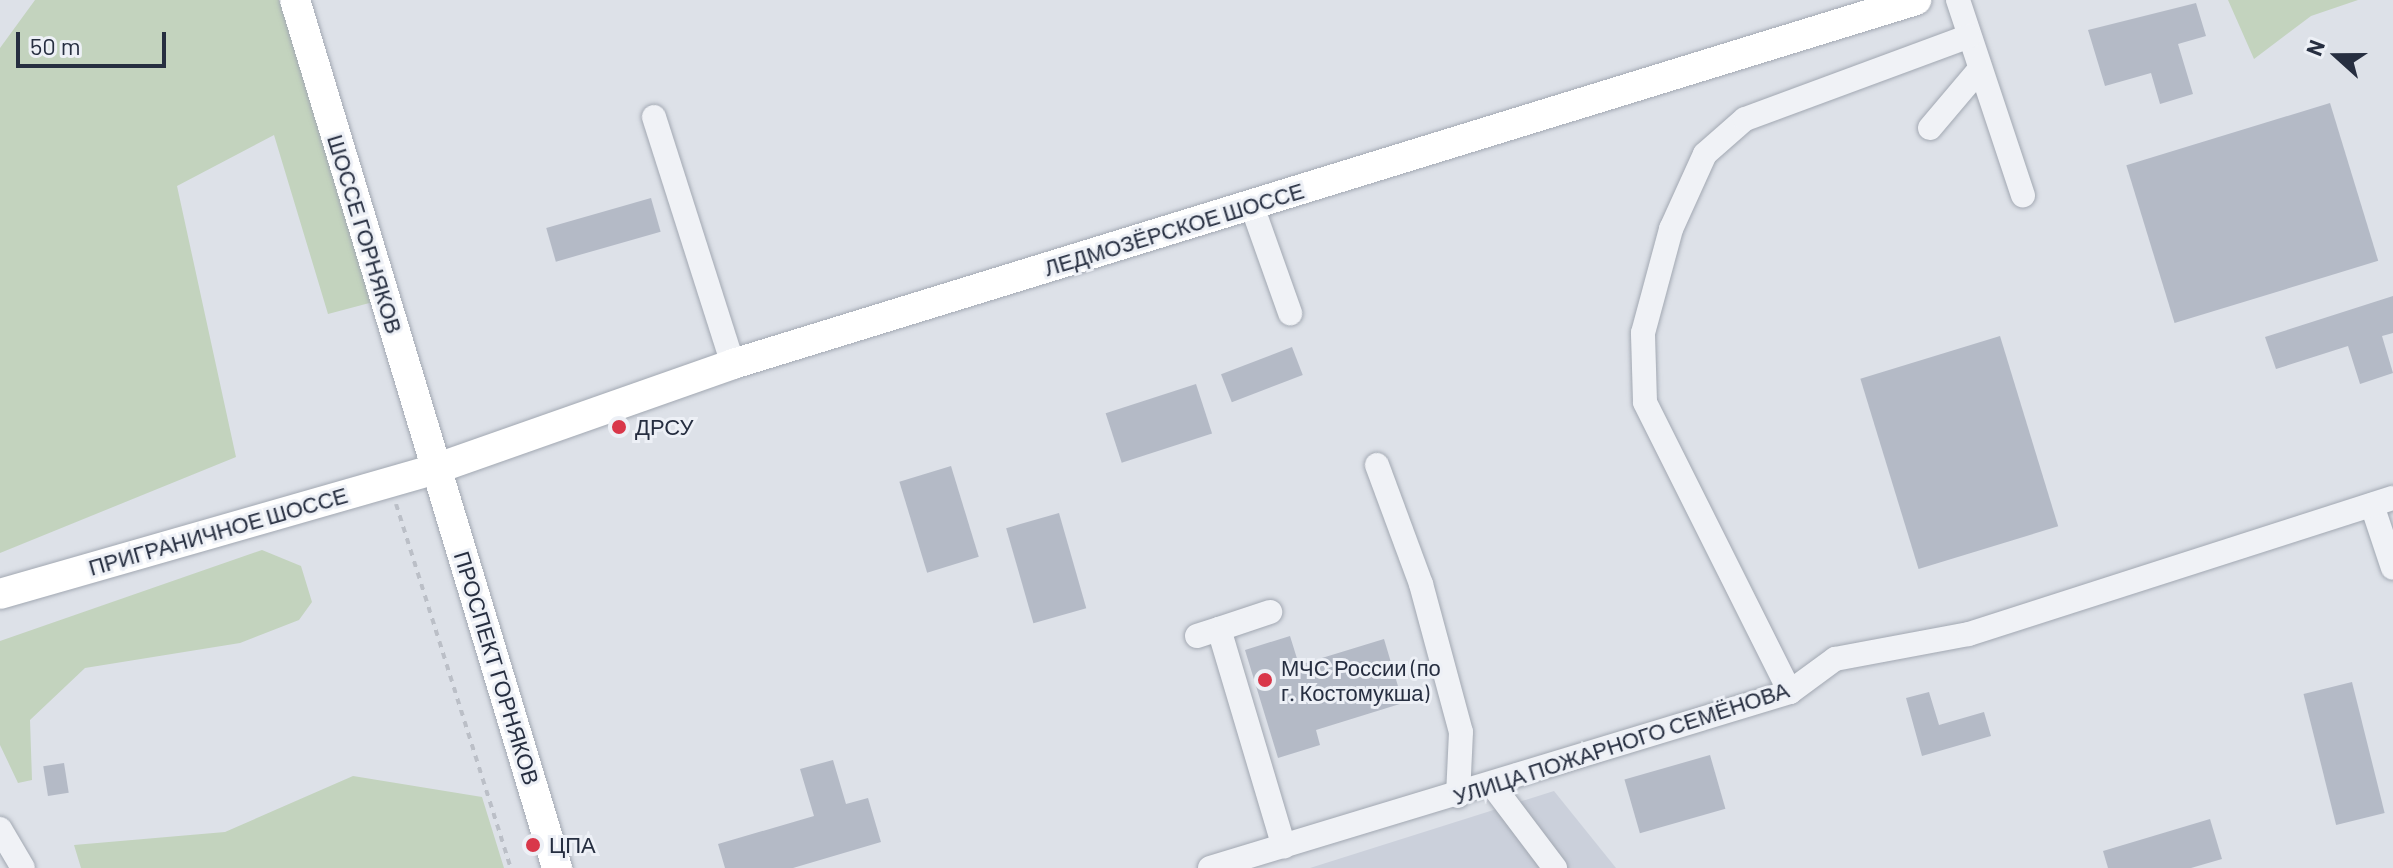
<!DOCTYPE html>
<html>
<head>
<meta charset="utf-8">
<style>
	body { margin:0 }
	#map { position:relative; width:2393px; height:868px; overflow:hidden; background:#dde1e8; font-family:Barlow,sans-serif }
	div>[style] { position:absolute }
	.built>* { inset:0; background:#cbd0db }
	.green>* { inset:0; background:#c3d3be }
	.building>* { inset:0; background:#b4bac6; transform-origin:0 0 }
	.path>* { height:4px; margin-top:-2px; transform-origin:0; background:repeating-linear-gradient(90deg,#bbbfc7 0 6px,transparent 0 12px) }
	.roads { filter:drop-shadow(0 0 2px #a2a8b2) drop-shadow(0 0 2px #a2a8b2) }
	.minor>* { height:24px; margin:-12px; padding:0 12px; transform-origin:12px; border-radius:12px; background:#f0f2f6 }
	.major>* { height:30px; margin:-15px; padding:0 15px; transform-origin:15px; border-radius:15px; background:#fff }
	.dots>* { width:22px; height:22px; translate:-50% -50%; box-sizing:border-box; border:4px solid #edf0f6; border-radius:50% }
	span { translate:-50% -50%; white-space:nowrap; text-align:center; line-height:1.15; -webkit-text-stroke:6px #edf0f6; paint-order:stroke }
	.street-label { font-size:22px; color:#262e40 }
	.poi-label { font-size:22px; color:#262e40 }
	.left { translate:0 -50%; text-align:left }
	.north { position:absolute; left:2297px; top:16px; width:80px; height:80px; -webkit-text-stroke:6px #edf0f6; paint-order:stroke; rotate:291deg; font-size:22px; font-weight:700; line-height:32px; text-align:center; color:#262e40 }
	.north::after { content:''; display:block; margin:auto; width:28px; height:36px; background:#262e40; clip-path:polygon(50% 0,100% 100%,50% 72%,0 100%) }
	.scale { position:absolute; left:16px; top:32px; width:150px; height:36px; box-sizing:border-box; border:4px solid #262e40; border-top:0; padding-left:10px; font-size:24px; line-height:28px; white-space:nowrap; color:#262e40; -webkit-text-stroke:6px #edf0f6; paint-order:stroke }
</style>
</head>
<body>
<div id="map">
	<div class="built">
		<div style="clip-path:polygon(1554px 791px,1616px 868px,1310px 868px)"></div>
	</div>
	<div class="green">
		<div style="clip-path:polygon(35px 0,279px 0,377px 301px,328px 314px,274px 135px,177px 186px,236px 457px,0 553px,0 48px)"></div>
		<div style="clip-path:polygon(2228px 0,2358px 0,2311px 16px,2254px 59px)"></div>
		<div style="clip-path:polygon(262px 550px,301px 566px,312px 602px,299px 620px,240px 643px,85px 668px,30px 720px,32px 780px,18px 783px,0 745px,0 641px)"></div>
		<div style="clip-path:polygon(353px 776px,482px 797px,504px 868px,81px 868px,74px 845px,225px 832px)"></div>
	</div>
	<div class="building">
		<div style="clip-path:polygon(2196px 3px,2206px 36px,2178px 44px,2193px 94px,2160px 104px,2151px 73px,2105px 86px,2088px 30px)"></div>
		<div style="left:2330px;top:103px;width:165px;height:213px;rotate:73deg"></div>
		<div style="left:651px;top:198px;width:35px;height:109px;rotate:74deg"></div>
		<div style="clip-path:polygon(2393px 296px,2393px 333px,2382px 336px,2393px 373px,2360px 384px,2348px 346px,2276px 369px,2265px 337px)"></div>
		<div style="left:2000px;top:336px;width:199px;height:146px;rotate:73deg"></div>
		<div style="left:1292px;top:347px;width:30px;height:76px;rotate:69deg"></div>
		<div style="left:1196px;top:384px;width:52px;height:95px;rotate:72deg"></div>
		<div style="left:951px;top:466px;width:95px;height:54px;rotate:73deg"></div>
		<div style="left:1059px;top:513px;width:99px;height:55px;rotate:74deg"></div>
		<div style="clip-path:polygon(1290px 636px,1299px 665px,1384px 639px,1403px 703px,1316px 730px,1320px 745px,1278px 758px,1245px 650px)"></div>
		<div style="left:2352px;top:682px;width:135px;height:50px;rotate:76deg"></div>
		<div style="clip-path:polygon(1929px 692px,1939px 725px,1984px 712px,1991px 736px,1922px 756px,1906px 698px)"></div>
		<div style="left:1710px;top:755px;width:56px;height:89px;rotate:74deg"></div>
		<div style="clip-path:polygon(833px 760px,846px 804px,868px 798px,881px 842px,793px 868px,725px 868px,718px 844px,814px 816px,800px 769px)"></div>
		<div style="left:64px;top:763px;width:30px;height:21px;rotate:81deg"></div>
		<div style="clip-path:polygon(2210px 819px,2222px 859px,2191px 868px,2108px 868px,2103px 851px)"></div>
	</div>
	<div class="path">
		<div style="left:396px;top:504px;width:382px;rotate:72.5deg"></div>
	</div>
	<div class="roads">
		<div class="minor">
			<div style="left:1958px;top:0;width:206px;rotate:71.6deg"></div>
			<div style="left:654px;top:117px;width:259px;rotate:72.3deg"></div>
			<div style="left:1930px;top:128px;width:76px;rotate:-49.8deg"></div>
			<div style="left:1252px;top:206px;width:114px;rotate:70.4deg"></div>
			<div style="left:1377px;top:465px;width:127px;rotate:69.7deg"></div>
			<div style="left:1421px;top:584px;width:153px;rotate:74.9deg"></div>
			<div style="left:1461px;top:732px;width:64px;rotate:92.7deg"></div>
			<div style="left:2372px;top:505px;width:66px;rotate:71.6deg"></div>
			<div style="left:1219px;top:629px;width:54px;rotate:-18.4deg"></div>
			<div style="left:1197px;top:636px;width:23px;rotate:-18deg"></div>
			<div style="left:1219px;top:629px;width:227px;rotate:73.4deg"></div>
			<div style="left:1790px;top:692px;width:324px;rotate:-116.6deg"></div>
			<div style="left:1645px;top:402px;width:69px;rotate:-91.7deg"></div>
			<div style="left:1643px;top:333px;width:108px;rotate:-74.9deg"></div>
			<div style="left:1671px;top:229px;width:82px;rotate:-65.6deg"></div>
			<div style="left:1705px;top:154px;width:53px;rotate:-41.2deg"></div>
			<div style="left:1745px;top:119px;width:239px;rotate:-20.3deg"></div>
			<div style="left:1493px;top:786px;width:103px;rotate:52.9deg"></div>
			<div style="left:0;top:829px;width:45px;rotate:59.5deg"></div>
			<div style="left:1210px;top:868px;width:606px;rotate:-16.88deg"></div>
			<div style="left:1790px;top:692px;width:56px;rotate:-36.3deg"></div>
			<div style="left:1835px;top:659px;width:136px;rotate:-10.6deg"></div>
			<div style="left:1969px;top:634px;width:445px;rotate:-17.8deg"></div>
		</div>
		<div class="major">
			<div style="left:295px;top:0;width:907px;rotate:73.2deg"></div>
			<div style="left:0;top:594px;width:453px;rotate:-16deg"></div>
			<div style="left:435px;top:469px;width:316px;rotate:-19.4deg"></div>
			<div style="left:733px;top:364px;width:1238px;rotate:-17.1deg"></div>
		</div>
	</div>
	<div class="dots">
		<div style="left:619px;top:427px;background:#d9374a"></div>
		<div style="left:1265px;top:680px;background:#d9374a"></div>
		<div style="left:533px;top:845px;background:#d9374a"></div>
	</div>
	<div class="street-label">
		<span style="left:1174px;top:229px;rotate:-17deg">ЛЕДМОЗЁРСКОЕ ШОССЕ</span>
		<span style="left:365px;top:234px;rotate:73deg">ШОССЕ ГОРНЯКОВ</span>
		<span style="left:218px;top:531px;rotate:-16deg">ПРИГРАНИЧНОЕ ШОССЕ</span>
		<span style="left:497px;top:668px;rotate:73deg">ПРОСПЕКТ ГОРНЯКОВ</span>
		<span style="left:1621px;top:743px;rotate:-18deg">УЛИЦА ПОЖАРНОГО СЕМЁНОВА</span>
	</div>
	<div class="poi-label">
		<span class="left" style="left:635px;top:427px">ДРСУ</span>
		<span class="left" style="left:1281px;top:680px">МЧС России (по<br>г. Костомукша)</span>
		<span class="left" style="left:549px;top:845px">ЦПА</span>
	</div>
	<div class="north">N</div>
	<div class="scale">50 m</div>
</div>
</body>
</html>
